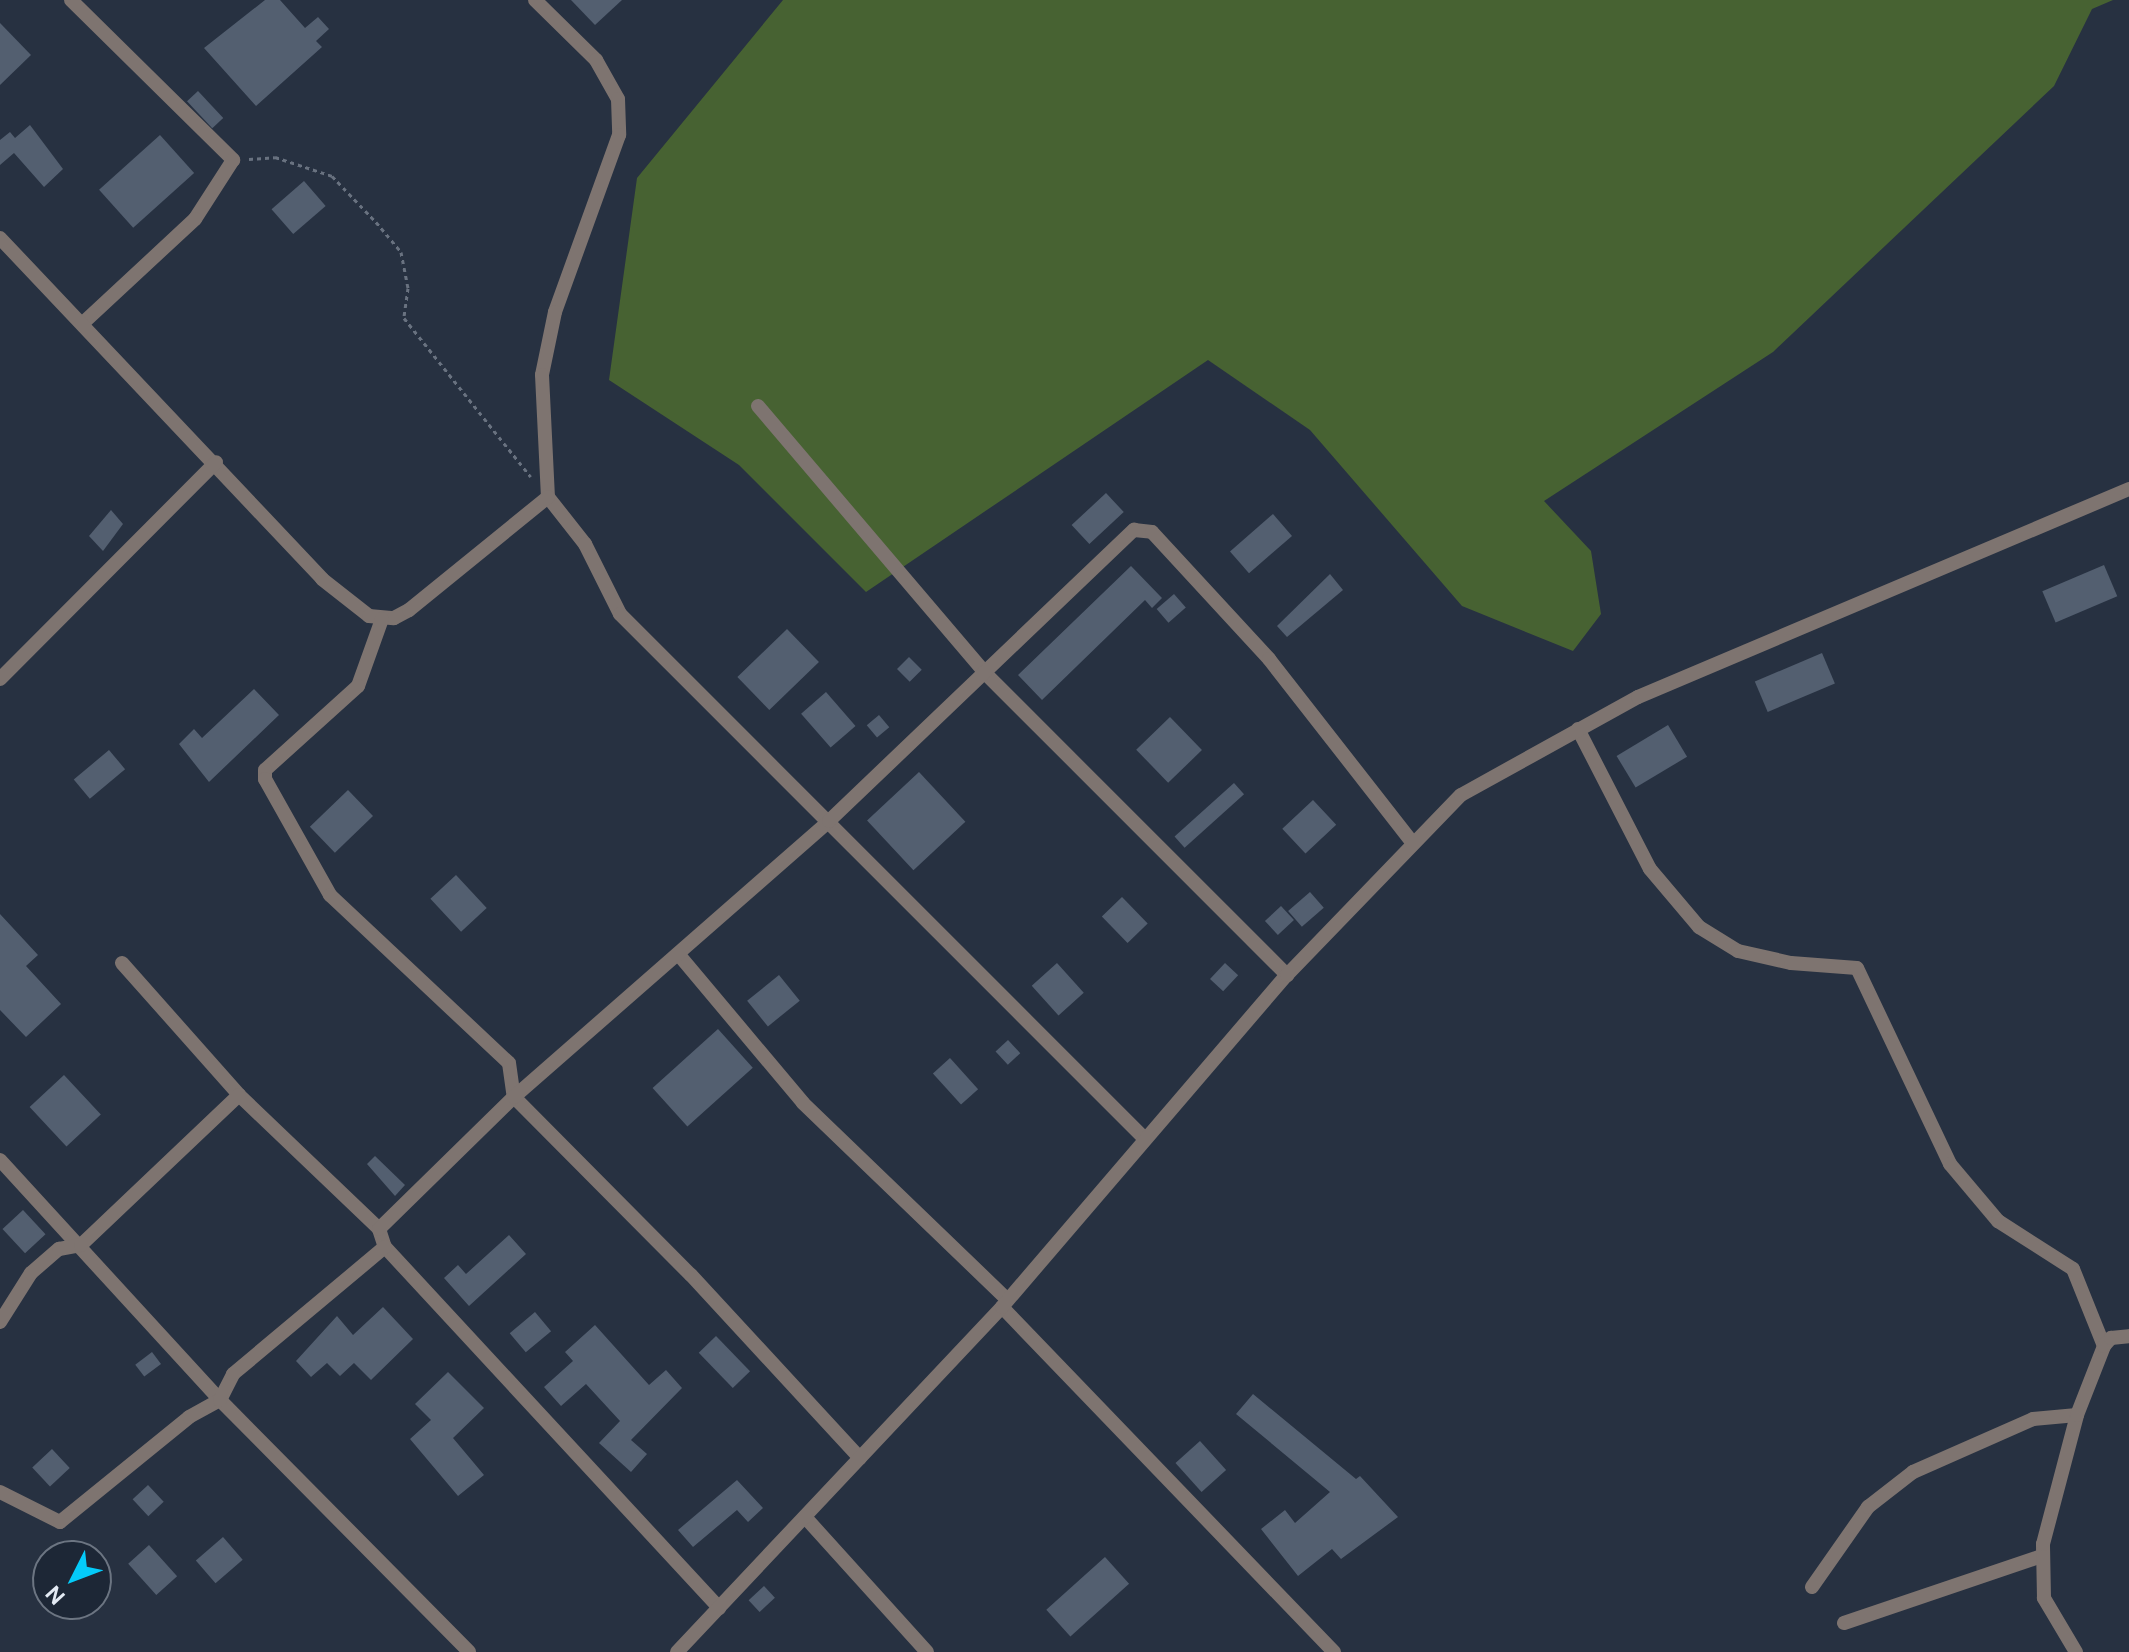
<!DOCTYPE html>
<html>
<head>
<meta charset="utf-8">
<style>
	body { margin:0 }
	#map { position:relative; width:2129px; height:1652px; overflow:hidden; background:#273141; font-family:"DM Sans",sans-serif }
	div>[style] { position:absolute }
	.green>* { inset:0; background:#476232 }
	.building>* { inset:0; background:#535f70; transform-origin:0 0 }
	.path>* { height:3px; margin-top:-1.5px; transform-origin:0; background:repeating-linear-gradient(90deg,#697280 0 4px,transparent 0 8px) }
	.street>* { height:14px; margin:-7px; padding:0 7px; transform-origin:7px; border-radius:7px; background:#7e7470 }
	span { translate:-50% -50%; white-space:nowrap; text-align:center; line-height:1.15; -webkit-text-stroke:6px #1d2736; paint-order:stroke }
	.north { position:absolute; left:32px; top:1540px; width:80px; height:80px; box-sizing:border-box; background:#1d2736; border:2px solid #6c7582; border-radius:50%; rotate:228deg; font-size:22px; font-weight:700; line-height:32px; text-align:center; color:#e3eaf4 }
	.north::after { content:''; display:block; margin:auto; width:28px; height:36px; background:#04cbf9; clip-path:polygon(50% 0,100% 100%,50% 72%,0 100%) }
</style>
</head>
<body>
<div id="map">
	<div class="green">
		<div style="clip-path:polygon(783px 0,2113px 0,2092px 9px,2054px 86px,1773px 352px,1544px 501px,1591px 551px,1601px 614px,1573px 651px,1462px 606px,1310px 430px,1208px 360px,866px 592px,739px 465px,609px 380px,637px 178px)"></div>
	</div>
	<div class="building">
		<div style="clip-path:polygon(265px 0,280px 0,305px 28px,318px 17px,329px 29px,316px 41px,322px 47px,256px 106px,204px 48px)"></div>
		<div style="clip-path:polygon(571px 0,622px 0,595px 25px)"></div>
		<div style="clip-path:polygon(0 23px,31px 55px,0 85px)"></div>
		<div style="left:198px;top:91px;width:37px;height:15px;rotate:47deg"></div>
		<div style="clip-path:polygon(30px 125px,63px 169px,44px 187px,14px 153px,0 165px,0 140px,10px 132px,15px 138px)"></div>
		<div style="left:160px;top:135px;width:51px;height:82px;rotate:48deg"></div>
		<div style="left:304px;top:181px;width:33px;height:43px;rotate:49deg"></div>
		<div style="left:1106px;top:493px;width:26px;height:47px;rotate:47deg"></div>
		<div style="clip-path:polygon(111px 510px,123px 524px,103px 551px,89px 536px)"></div>
		<div style="left:1273px;top:514px;width:29px;height:57px;rotate:49deg"></div>
		<div style="left:2104px;top:565px;width:34px;height:67px;rotate:67deg"></div>
		<div style="clip-path:polygon(1131px 566px,1162px 598px,1152px 608px,1145px 600px,1042px 700px,1018px 675px)"></div>
		<div style="clip-path:polygon(1330px 574px,1343px 590px,1287px 637px,1277px 626px)"></div>
		<div style="left:1174px;top:594px;width:18px;height:23px;rotate:49deg"></div>
		<div style="left:787px;top:629px;width:46px;height:69px;rotate:46deg"></div>
		<div style="left:1822px;top:653px;width:33px;height:73px;rotate:67deg"></div>
		<div style="left:909px;top:657px;width:18px;height:17px;rotate:45deg"></div>
		<div style="clip-path:polygon(254px 689px,279px 715px,209px 782px,179px 744px,194px 729px,202px 738px)"></div>
		<div style="left:826px;top:692px;width:45px;height:33px;rotate:49deg"></div>
		<div style="left:879px;top:715px;width:16px;height:16px;rotate:50deg"></div>
		<div style="left:1170px;top:717px;width:46px;height:47px;rotate:46deg"></div>
		<div style="left:1668px;top:725px;width:37px;height:60px;rotate:59deg"></div>
		<div style="left:109px;top:750px;width:25px;height:46px;rotate:50deg"></div>
		<div style="left:919px;top:772px;width:68px;height:71px;rotate:47deg"></div>
		<div style="left:1234px;top:783px;width:15px;height:80px;rotate:48deg"></div>
		<div style="left:348px;top:790px;width:36px;height:53px;rotate:46deg"></div>
		<div style="left:1313px;top:800px;width:34px;height:42px;rotate:47deg"></div>
		<div style="left:456px;top:875px;width:45px;height:35px;rotate:47deg"></div>
		<div style="left:1310px;top:892px;width:21px;height:29px;rotate:49deg"></div>
		<div style="left:1122px;top:897px;width:37px;height:28px;rotate:46deg"></div>
		<div style="left:1281px;top:906px;width:19px;height:22px;rotate:47deg"></div>
		<div style="clip-path:polygon(0 914px,38px 955px,26px 966px,61px 1004px,26px 1037px,0 1010px)"></div>
		<div style="left:1057px;top:963px;width:40px;height:34px;rotate:48deg"></div>
		<div style="left:1225px;top:963px;width:18px;height:22px;rotate:43deg"></div>
		<div style="left:779px;top:975px;width:33px;height:41px;rotate:51deg"></div>
		<div style="left:718px;top:1029px;width:52px;height:88px;rotate:48deg"></div>
		<div style="left:1008px;top:1040px;width:18px;height:17px;rotate:47deg"></div>
		<div style="left:950px;top:1058px;width:42px;height:23px;rotate:48deg"></div>
		<div style="left:64px;top:1075px;width:54px;height:47px;rotate:47deg"></div>
		<div style="clip-path:polygon(375px 1156px,405px 1185px,395px 1196px,367px 1164px)"></div>
		<div style="left:23px;top:1210px;width:33px;height:28px;rotate:47deg"></div>
		<div style="clip-path:polygon(509px 1235px,526px 1254px,469px 1306px,444px 1278px,458px 1265px,466px 1274px)"></div>
		<div style="clip-path:polygon(383px 1307px,413px 1339px,371px 1380px,354px 1363px,340px 1376px,327px 1363px,311px 1377px,296px 1361px,337px 1316px,353px 1335px)"></div>
		<div style="left:535px;top:1312px;width:25px;height:33px;rotate:50deg"></div>
		<div style="clip-path:polygon(595px 1325px,649px 1385px,666px 1370px,682px 1388px,631px 1440px,647px 1454px,631px 1472px,599px 1443px,620px 1421px,586px 1384px,561px 1406px,544px 1387px,573px 1361px,565px 1352px)"></div>
		<div style="left:716px;top:1336px;width:49px;height:24px;rotate:46deg"></div>
		<div style="left:152px;top:1352px;width:15px;height:21px;rotate:53deg"></div>
		<div style="clip-path:polygon(448px 1372px,484px 1408px,453px 1438px,484px 1475px,458px 1496px,410px 1439px,431px 1420px,415px 1404px)"></div>
		<div style="clip-path:polygon(1253px 1394px,1356px 1479px,1360px 1476px,1398px 1517px,1341px 1559px,1332px 1549px,1298px 1576px,1261px 1529px,1285px 1510px,1295px 1523px,1330px 1492px,1236px 1414px)"></div>
		<div style="left:1200px;top:1441px;width:39px;height:33px;rotate:48deg"></div>
		<div style="left:52px;top:1449px;width:26px;height:27px;rotate:47deg"></div>
		<div style="clip-path:polygon(737px 1480px,763px 1508px,748px 1522px,737px 1510px,693px 1547px,678px 1530px)"></div>
		<div style="left:148px;top:1485px;width:23px;height:21px;rotate:47deg"></div>
		<div style="left:223px;top:1537px;width:30px;height:36px;rotate:49deg"></div>
		<div style="left:149px;top:1545px;width:42px;height:28px;rotate:48deg"></div>
		<div style="left:1105px;top:1557px;width:36px;height:79px;rotate:48deg"></div>
		<div style="left:764px;top:1586px;width:16px;height:21px;rotate:47deg"></div>
	</div>
	<div class="path">
		<div style="left:249px;top:159px;width:26px;rotate:-4deg"></div>
		<div style="left:275px;top:157px;width:60px;rotate:18.4deg"></div>
		<div style="left:332px;top:176px;width:64px;rotate:46.3deg"></div>
		<div style="left:376px;top:222px;width:39px;rotate:50deg"></div>
		<div style="left:401px;top:252px;width:37px;rotate:79deg"></div>
		<div style="left:408px;top:288px;width:30px;rotate:98deg"></div>
		<div style="left:404px;top:318px;width:203px;rotate:51.4deg"></div>
	</div>
	<div class="street">
		<div style="left:71px;top:0;width:228px;rotate:44.6deg"></div>
		<div style="left:233px;top:160px;width:70px;rotate:122.8deg"></div>
		<div style="left:195px;top:219px;width:153px;rotate:137.1deg"></div>
		<div style="left:535px;top:0;width:86px;rotate:44.5deg"></div>
		<div style="left:596px;top:60px;width:45px;rotate:60.6deg"></div>
		<div style="left:618px;top:99px;width:36px;rotate:88deg"></div>
		<div style="left:619px;top:135px;width:188px;rotate:109.9deg"></div>
		<div style="left:555px;top:312px;width:64px;rotate:101.7deg"></div>
		<div style="left:542px;top:375px;width:122px;rotate:87.2deg"></div>
		<div style="left:548px;top:497px;width:60px;rotate:51.8deg"></div>
		<div style="left:585px;top:544px;width:78px;rotate:63.4deg"></div>
		<div style="left:620px;top:614px;width:741px;rotate:45deg"></div>
		<div style="left:0;top:238px;width:469px;rotate:46.6deg"></div>
		<div style="left:322px;top:579px;width:60px;rotate:38.2deg"></div>
		<div style="left:369px;top:616px;width:25px;rotate:5deg"></div>
		<div style="left:394px;top:618px;width:17px;rotate:-28deg"></div>
		<div style="left:409px;top:610px;width:179px;rotate:-39.1deg"></div>
		<div style="left:758px;top:406px;width:349px;rotate:49.6deg"></div>
		<div style="left:984px;top:672px;width:429px;rotate:45deg"></div>
		<div style="left:382px;top:619px;width:71px;rotate:109.7deg"></div>
		<div style="left:358px;top:686px;width:125px;rotate:137.9deg"></div>
		<div style="left:265px;top:770px;width:9px;rotate:90deg"></div>
		<div style="left:265px;top:779px;width:133px;rotate:60.7deg"></div>
		<div style="left:330px;top:895px;width:245px;rotate:43.2deg"></div>
		<div style="left:509px;top:1063px;width:34px;rotate:82deg"></div>
		<div style="left:514px;top:1097px;width:251px;rotate:45.2deg"></div>
		<div style="left:691px;top:1275px;width:249px;rotate:47.3deg"></div>
		<div style="left:0;top:679px;width:306px;rotate:-45.1deg"></div>
		<div style="left:1578px;top:729px;width:157px;rotate:62.8deg"></div>
		<div style="left:1650px;top:869px;width:76px;rotate:49.8deg"></div>
		<div style="left:1699px;top:927px;width:46px;rotate:31.6deg"></div>
		<div style="left:1738px;top:951px;width:54px;rotate:12.8deg"></div>
		<div style="left:1791px;top:963px;width:66px;rotate:4.3deg"></div>
		<div style="left:1857px;top:968px;width:217px;rotate:64.6deg"></div>
		<div style="left:1950px;top:1164px;width:75px;rotate:49.9deg"></div>
		<div style="left:1998px;top:1221px;width:89px;rotate:32.6deg"></div>
		<div style="left:2073px;top:1269px;width:83px;rotate:68.1deg"></div>
		<div style="left:679px;top:955px;width:193px;rotate:50deg"></div>
		<div style="left:803px;top:1103px;width:284px;rotate:43.9deg"></div>
		<div style="left:122px;top:963px;width:176px;rotate:48.4deg"></div>
		<div style="left:239px;top:1095px;width:194px;rotate:43.7deg"></div>
		<div style="left:379px;top:1229px;width:19px;rotate:72deg"></div>
		<div style="left:385px;top:1247px;width:492px;rotate:47.2deg"></div>
		<div style="left:0;top:1160px;width:326px;rotate:47.5deg"></div>
		<div style="left:220px;top:1400px;width:354px;rotate:45.3deg"></div>
		<div style="left:379px;top:1229px;width:189px;rotate:-44.4deg"></div>
		<div style="left:514px;top:1097px;width:419px;rotate:-41.2deg"></div>
		<div style="left:829px;top:821px;width:422px;rotate:-43.7deg"></div>
		<div style="left:1134px;top:530px;width:18px;rotate:6deg"></div>
		<div style="left:1152px;top:532px;width:173px;rotate:47.3deg"></div>
		<div style="left:1269px;top:659px;width:232px;rotate:52deg"></div>
		<div style="left:1002px;top:1307px;width:479px;rotate:46.1deg"></div>
		<div style="left:0;top:1322px;width:58px;rotate:-57.7deg"></div>
		<div style="left:31px;top:1273px;width:37px;rotate:-41deg"></div>
		<div style="left:59px;top:1249px;width:22px;rotate:-10deg"></div>
		<div style="left:81px;top:1245px;width:218px;rotate:-43.5deg"></div>
		<div style="left:0;top:1492px;width:67px;rotate:26.6deg"></div>
		<div style="left:60px;top:1522px;width:166px;rotate:-39.1deg"></div>
		<div style="left:189px;top:1417px;width:35px;rotate:-29deg"></div>
		<div style="left:220px;top:1400px;width:29px;rotate:-63deg"></div>
		<div style="left:233px;top:1374px;width:198px;rotate:-39.9deg"></div>
		<div style="left:805px;top:1517px;width:182px;rotate:47.9deg"></div>
		<div style="left:1812px;top:1587px;width:98px;rotate:-55deg"></div>
		<div style="left:1868px;top:1507px;width:57px;rotate:-37.9deg"></div>
		<div style="left:1913px;top:1472px;width:131px;rotate:-23.8deg"></div>
		<div style="left:2033px;top:1419px;width:44px;rotate:-5.2deg"></div>
		<div style="left:1844px;top:1623px;width:209px;rotate:-18.7deg"></div>
		<div style="left:677px;top:1652px;width:474px;rotate:-46.7deg"></div>
		<div style="left:1002px;top:1307px;width:438px;rotate:-49.4deg"></div>
		<div style="left:1287px;top:975px;width:250px;rotate:-46deg"></div>
		<div style="left:1461px;top:795px;width:202px;rotate:-29deg"></div>
		<div style="left:1638px;top:697px;width:533px;rotate:-22.96deg"></div>
		<div style="left:2076px;top:1652px;width:63px;rotate:-120.7deg"></div>
		<div style="left:2044px;top:1598px;width:54px;rotate:-91.1deg"></div>
		<div style="left:2043px;top:1544px;width:133px;rotate:-75.2deg"></div>
		<div style="left:2077px;top:1415px;width:74px;rotate:-68.6deg"></div>
		<div style="left:2104px;top:1346px;width:11px;rotate:-49deg"></div>
		<div style="left:2111px;top:1338px;width:18px;rotate:-6deg"></div>
	</div>
	<div class="north">N</div>
</div>
</body>
</html>
